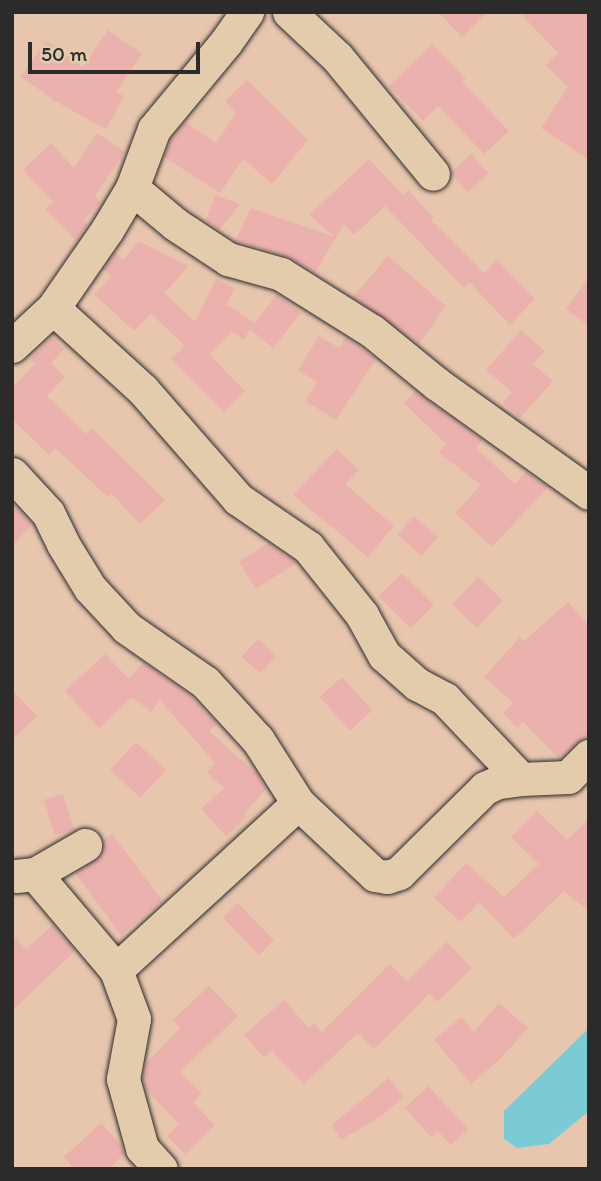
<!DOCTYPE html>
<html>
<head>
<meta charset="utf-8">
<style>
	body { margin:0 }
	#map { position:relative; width:601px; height:1181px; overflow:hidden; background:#e8c6ae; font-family:Itim,sans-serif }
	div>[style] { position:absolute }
	.water>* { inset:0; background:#7bcbd7 }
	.building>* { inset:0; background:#ebb1ad; transform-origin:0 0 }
	.roads { filter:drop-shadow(0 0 2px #2b2b2b) drop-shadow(0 0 2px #2b2b2b) }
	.minor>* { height:33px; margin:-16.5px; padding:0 16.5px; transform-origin:16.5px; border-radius:16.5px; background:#e3ccac }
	span { translate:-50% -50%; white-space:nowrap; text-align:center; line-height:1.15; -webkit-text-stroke:5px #e3ccac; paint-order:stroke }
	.frame { position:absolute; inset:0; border:14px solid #2b2b2b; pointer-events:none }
	.scale { position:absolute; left:28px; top:42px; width:172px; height:32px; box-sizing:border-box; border:4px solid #2b2b2b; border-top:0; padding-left:9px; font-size:21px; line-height:24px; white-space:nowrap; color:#2b2b2b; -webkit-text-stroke:5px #e3ccac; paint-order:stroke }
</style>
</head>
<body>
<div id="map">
	<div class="water">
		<div style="clip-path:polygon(589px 1028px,589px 1111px,549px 1144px,517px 1148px,504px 1139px,504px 1111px)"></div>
	</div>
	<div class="building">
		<div style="clip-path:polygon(438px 12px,487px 12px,462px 37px)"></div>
		<div style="clip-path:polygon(519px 12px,589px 12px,589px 160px,541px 128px,568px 87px,546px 65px,558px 53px)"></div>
		<div style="clip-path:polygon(108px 30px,142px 54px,116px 92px,124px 96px,106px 129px,55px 101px,21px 77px,46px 41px,83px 67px)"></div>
		<div style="clip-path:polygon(432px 44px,466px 79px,462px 82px,509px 131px,484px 154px,438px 106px,423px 121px,389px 86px)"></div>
		<div style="clip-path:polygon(247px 80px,308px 140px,272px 184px,243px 159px,220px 193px,164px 157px,171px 139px,185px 122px,216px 143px,236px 113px,225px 101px)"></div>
		<div style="clip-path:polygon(97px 133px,125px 152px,95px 196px,101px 202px,84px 220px,88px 224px,76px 240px,45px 209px,53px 202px,23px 170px,51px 143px,74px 168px)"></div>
		<div style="left:471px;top:154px;width:26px;height:28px;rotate:47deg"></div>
		<div style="clip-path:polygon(369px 159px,403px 195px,408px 190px,434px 218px,431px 220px,484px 273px,497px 260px,535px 299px,510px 325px,469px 282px,464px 288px,385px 206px,354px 235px,344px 224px,315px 273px,287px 256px,235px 241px,251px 208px,335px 237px,309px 215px)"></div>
		<div style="clip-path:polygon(215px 195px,240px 204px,219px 230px,206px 221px)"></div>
		<div style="clip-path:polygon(139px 241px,188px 266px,165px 293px,195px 322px,216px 279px,234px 288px,227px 305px,255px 323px,253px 326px,277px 294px,301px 313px,273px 348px,250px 329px,244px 340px,232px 332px,209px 354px,245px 391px,224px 412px,171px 359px,185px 346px,151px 314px,134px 331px,94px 294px,112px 277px,104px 269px,115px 252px,123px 260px)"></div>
		<div style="clip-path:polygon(388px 256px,446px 306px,419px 344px,353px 297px)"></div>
		<div style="clip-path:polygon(589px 278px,589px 326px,566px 309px)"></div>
		<div style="clip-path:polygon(521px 330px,545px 351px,533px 364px,553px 381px,520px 418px,503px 403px,512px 392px,486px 370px)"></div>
		<div style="clip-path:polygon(319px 336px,339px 348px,346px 337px,376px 359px,336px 420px,305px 401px,317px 382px,298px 370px)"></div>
		<div style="clip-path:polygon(52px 337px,64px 349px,51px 363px,65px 377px,47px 396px,86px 434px,92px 428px,165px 500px,140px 524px,111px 493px,108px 497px,55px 448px,49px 455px,12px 419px,12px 388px,35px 364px,30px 359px)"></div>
		<div style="clip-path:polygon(415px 391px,482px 440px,476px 448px,515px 484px,526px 472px,548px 487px,492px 547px,455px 513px,481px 485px,439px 453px,446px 444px,404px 403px)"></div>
		<div style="clip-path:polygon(337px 449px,359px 470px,345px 484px,394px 526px,368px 557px,293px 495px)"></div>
		<div style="clip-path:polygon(12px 503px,32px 524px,12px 546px)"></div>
		<div style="left:414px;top:516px;width:32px;height:25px;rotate:41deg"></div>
		<div style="clip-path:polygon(268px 543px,296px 563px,256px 589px,239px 562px)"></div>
		<div style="left:402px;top:573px;width:45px;height:33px;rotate:45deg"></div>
		<div style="left:478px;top:577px;width:34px;height:38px;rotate:43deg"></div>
		<div style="clip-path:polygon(568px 602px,589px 626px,589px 734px,559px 758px,523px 722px,517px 728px,503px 713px,513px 703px,484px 677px,520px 637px,524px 641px)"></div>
		<div style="left:258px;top:639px;width:25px;height:24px;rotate:43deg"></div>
		<div style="clip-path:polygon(105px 654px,129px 679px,143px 662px,192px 697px,217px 724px,209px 731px,256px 773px,266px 789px,244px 814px,247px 817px,226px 836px,201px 809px,224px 788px,207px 773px,215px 763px,160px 700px,151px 712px,132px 697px,99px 728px,65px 691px)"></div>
		<div style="left:342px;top:677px;width:45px;height:30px;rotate:48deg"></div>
		<div style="clip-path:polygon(12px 690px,37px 716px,12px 740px)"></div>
		<div style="left:136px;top:742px;width:41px;height:38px;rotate:43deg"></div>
		<div style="left:63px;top:794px;width:37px;height:20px;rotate:73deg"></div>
		<div style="clip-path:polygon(537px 811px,567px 840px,589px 819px,589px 911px,564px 891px,514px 939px,479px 902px,461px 922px,434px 898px,466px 863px,504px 897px,539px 864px,511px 837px)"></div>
		<div style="clip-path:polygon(112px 834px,163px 901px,121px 935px,75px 873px,101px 855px,103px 841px)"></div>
		<div style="left:238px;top:903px;width:52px;height:21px;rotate:46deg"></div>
		<div style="clip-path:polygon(53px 925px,75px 951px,12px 1011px,12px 935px,26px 949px)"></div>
		<div style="clip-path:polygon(447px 942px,472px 968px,437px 1002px,429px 994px,374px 1049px,358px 1033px,304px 1084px,272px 1051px,264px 1058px,244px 1035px,284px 1000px,309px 1028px,314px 1023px,322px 1032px,390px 964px,407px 981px)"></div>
		<div style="clip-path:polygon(209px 986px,238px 1016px,180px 1072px,202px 1093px,193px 1102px,215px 1125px,185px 1154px,167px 1136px,179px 1124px,146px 1090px,143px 1078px,145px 1065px,180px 1028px,173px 1020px)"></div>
		<div style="clip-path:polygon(499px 1003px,528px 1028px,500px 1059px,471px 1084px,434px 1040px,461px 1017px,474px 1032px)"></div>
		<div style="clip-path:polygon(388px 1078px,404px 1097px,384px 1114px,341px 1140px,332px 1125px)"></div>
		<div style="clip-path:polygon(428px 1086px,468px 1129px,451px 1145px,438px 1131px,431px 1137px,405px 1108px)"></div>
		<div style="clip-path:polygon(101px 1123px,121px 1145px,124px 1154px,109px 1169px,75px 1169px,64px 1157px)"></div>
	</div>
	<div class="roads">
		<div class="minor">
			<div style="left:289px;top:12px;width:66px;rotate:43.2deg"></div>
			<div style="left:337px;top:57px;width:151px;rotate:50.6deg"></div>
			<div style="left:132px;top:188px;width:56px;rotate:39.9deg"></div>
			<div style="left:175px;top:224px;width:64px;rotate:33.4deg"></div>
			<div style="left:228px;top:259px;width:55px;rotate:15.8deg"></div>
			<div style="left:281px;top:274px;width:107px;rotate:32.1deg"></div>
			<div style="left:372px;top:331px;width:84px;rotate:39.2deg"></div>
			<div style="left:437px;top:384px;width:187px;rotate:35.6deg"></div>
			<div style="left:53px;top:308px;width:122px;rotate:42.3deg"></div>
			<div style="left:143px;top:390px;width:145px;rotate:48.9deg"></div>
			<div style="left:238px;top:499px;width:85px;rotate:34.4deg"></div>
			<div style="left:308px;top:547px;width:87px;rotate:51.5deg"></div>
			<div style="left:362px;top:615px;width:46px;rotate:61.2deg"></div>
			<div style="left:384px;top:655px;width:44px;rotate:41.3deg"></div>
			<div style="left:417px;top:684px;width:32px;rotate:28deg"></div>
			<div style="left:445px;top:699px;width:110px;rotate:46.5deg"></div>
			<div style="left:12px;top:346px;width:56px;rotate:-42.8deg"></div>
			<div style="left:53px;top:308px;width:95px;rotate:-55.3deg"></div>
			<div style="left:107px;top:230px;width:49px;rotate:-59.2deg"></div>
			<div style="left:132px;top:188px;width:63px;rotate:-69.6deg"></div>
			<div style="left:154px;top:129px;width:113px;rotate:-50.4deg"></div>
			<div style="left:226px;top:42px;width:37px;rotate:-55deg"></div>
			<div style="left:12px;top:474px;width:53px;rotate:47.3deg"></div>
			<div style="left:48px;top:513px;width:34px;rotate:64deg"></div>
			<div style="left:63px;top:544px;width:52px;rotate:58.5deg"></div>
			<div style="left:90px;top:588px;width:54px;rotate:47.2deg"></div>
			<div style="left:127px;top:628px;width:95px;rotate:34.7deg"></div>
			<div style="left:205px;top:682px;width:79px;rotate:47.6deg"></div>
			<div style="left:258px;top:740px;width:75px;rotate:57.6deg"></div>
			<div style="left:298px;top:803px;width:105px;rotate:43.1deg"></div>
			<div style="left:375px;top:875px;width:12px;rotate:9deg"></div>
			<div style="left:387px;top:877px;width:13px;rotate:-18deg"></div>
			<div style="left:399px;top:873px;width:121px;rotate:-44.7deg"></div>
			<div style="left:485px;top:788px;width:14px;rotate:-25deg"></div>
			<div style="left:498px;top:782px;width:23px;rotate:-7deg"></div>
			<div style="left:521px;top:779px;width:47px;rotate:-2.4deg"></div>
			<div style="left:568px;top:777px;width:30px;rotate:-45deg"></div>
			<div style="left:35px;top:874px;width:126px;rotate:49.8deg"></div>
			<div style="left:116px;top:970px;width:52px;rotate:69.8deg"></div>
			<div style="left:134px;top:1019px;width:61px;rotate:100.4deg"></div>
			<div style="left:123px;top:1079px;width:72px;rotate:74.6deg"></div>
			<div style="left:142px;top:1148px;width:28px;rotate:48deg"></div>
			<div style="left:16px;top:876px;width:19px;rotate:-6deg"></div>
			<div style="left:35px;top:874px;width:58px;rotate:-30.1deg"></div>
			<div style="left:116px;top:970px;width:247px;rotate:-42.5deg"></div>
		</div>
	</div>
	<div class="frame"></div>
	<div class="scale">50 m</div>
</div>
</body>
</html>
